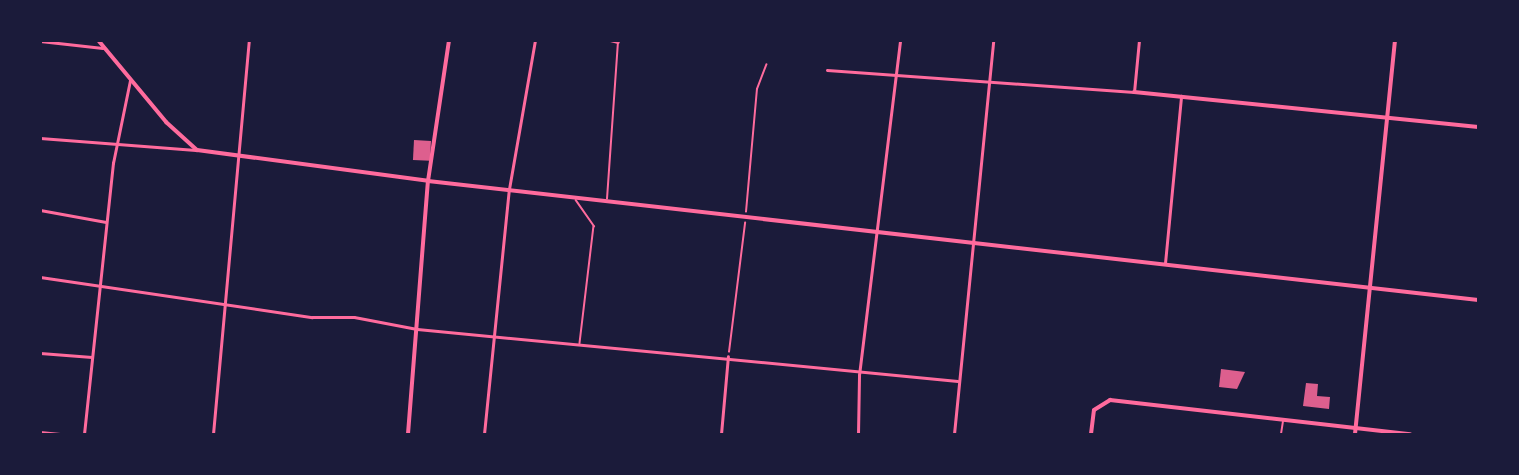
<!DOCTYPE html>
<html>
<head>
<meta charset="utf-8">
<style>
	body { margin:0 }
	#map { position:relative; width:1519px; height:475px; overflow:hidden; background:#1b1b3a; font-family:Rubik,sans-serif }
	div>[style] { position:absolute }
	.building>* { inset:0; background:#dd5f8e; transform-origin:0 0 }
	.path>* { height:1.5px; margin:-0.75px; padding:0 0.75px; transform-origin:0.75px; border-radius:0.75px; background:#ff6b9d }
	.service>* { height:1.5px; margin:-0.75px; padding:0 0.75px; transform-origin:0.75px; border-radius:0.75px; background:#ff6b9d }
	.minor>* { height:3px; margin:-1.5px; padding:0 1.5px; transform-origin:1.5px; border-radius:1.5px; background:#ff6b9d }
	.tertiary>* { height:4px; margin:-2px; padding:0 2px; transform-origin:2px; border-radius:2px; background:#ff6b9d }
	span { translate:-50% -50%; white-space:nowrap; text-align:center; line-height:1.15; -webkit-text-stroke:6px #1b1b3a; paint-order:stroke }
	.frame { position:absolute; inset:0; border:42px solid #1b1b3a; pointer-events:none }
</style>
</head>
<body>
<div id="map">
	<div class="building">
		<div style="left:414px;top:140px;width:17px;height:20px;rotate:3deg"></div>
		<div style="clip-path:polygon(1221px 369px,1245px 372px,1237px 389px,1219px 387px)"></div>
		<div style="clip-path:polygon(1306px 383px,1318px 384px,1317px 396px,1330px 397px,1329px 409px,1303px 406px)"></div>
	</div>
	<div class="path">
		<div style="left:746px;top:212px;width:123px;rotate:-84.9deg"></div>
		<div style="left:757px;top:89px;width:26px;rotate:-69deg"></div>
		<div style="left:729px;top:352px;width:130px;rotate:-82.9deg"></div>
	</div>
	<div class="service">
		<div style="left:607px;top:199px;width:157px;rotate:-86deg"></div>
		<div style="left:576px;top:200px;width:32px;rotate:55deg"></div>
		<div style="left:594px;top:226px;width:118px;rotate:96.8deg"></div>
		<div style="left:1281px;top:434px;width:12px;rotate:-81deg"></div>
	</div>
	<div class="minor">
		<div style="left:610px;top:40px;width:8px;rotate:14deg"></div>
		<div style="left:40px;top:41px;width:63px;rotate:6.3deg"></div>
		<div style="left:827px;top:70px;width:308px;rotate:4.1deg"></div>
		<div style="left:1134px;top:92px;width:52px;rotate:-84.5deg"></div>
		<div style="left:40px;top:138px;width:156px;rotate:4.4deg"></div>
		<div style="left:40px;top:210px;width:67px;rotate:10.3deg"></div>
		<div style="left:1165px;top:263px;width:168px;rotate:-84.5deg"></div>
		<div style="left:40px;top:277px;width:275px;rotate:8.4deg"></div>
		<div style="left:312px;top:317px;width:42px"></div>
		<div style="left:354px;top:317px;width:64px;rotate:10.8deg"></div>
		<div style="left:417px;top:329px;width:543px;rotate:5.49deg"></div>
		<div style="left:40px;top:353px;width:52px;rotate:4.4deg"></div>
		<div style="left:40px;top:432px;width:20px;rotate:6deg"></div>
		<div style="left:84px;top:434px;width:273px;rotate:-83.9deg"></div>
		<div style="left:113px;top:163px;width:85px;rotate:-78.4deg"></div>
		<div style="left:213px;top:434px;width:396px;rotate:-84.8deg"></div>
		<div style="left:484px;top:434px;width:246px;rotate:-84.2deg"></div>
		<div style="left:509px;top:189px;width:151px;rotate:-80.1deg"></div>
		<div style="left:721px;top:434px;width:78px;rotate:-84.9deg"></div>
		<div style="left:858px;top:434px;width:59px;rotate:-89deg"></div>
		<div style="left:859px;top:375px;width:337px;rotate:-83deg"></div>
		<div style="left:954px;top:434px;width:396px;rotate:-84.3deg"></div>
	</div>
	<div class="tertiary">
		<div style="left:98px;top:40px;width:107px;rotate:50.3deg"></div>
		<div style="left:166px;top:122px;width:42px;rotate:42.1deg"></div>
		<div style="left:197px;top:150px;width:233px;rotate:7.6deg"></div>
		<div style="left:428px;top:181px;width:1057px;rotate:6.47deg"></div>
		<div style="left:1134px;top:92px;width:346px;rotate:5.8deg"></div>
		<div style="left:408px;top:434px;width:254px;rotate:-85.5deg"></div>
		<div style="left:428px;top:181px;width:143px;rotate:-81.5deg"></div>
		<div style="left:1091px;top:434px;width:24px;rotate:-83deg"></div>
		<div style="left:1094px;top:410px;width:19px;rotate:-32deg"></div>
		<div style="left:1110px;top:400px;width:302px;rotate:6.5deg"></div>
		<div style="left:1355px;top:434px;width:396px;rotate:-84.2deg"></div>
	</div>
	<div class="frame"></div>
</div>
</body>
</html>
